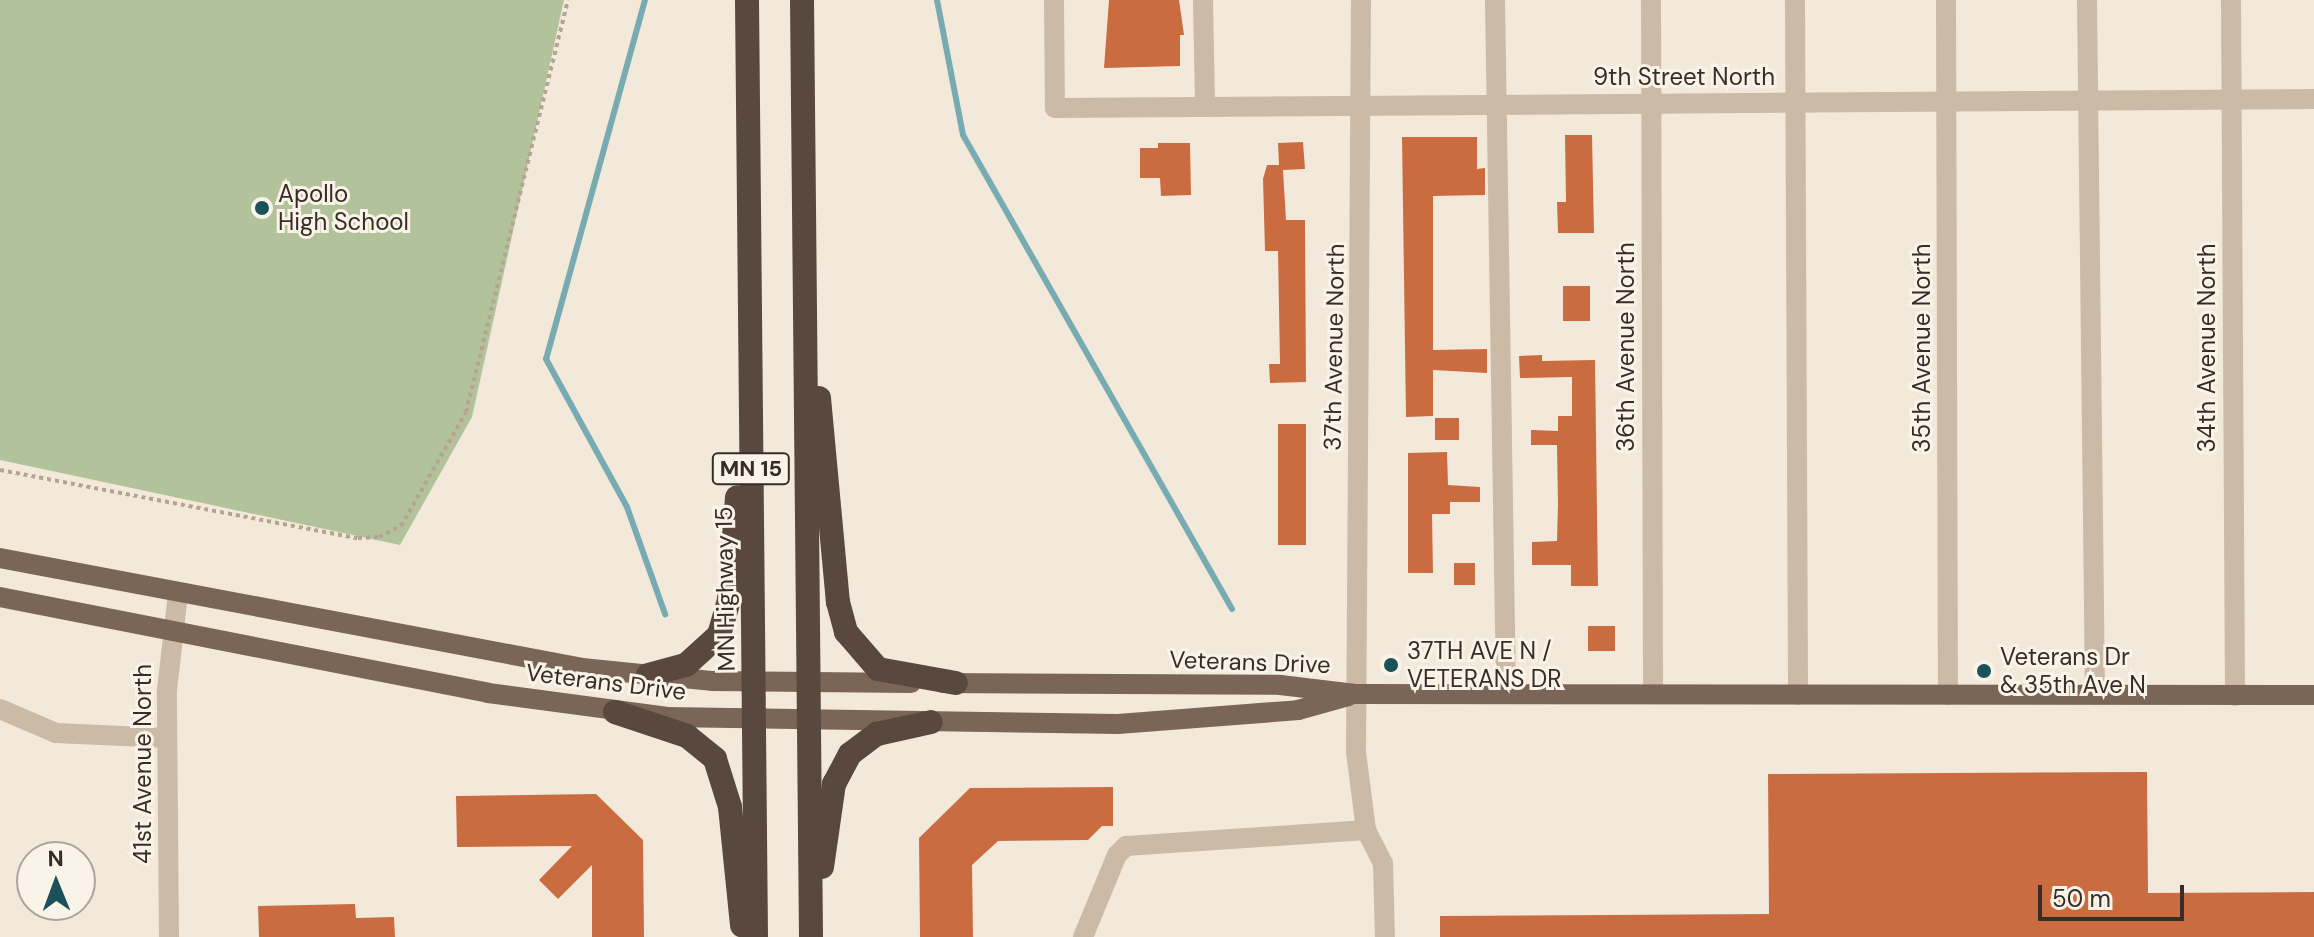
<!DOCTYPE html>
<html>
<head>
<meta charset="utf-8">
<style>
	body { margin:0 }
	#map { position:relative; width:2314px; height:937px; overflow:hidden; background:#f3e9da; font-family:"DM Sans",sans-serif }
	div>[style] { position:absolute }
	.green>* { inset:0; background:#b2c29a }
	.stream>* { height:6px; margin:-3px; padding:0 3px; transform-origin:3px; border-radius:3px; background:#78abb1 }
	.building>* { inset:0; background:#cb6c40; transform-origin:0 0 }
	.path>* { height:4px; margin-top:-2px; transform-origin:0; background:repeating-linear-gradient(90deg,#b7a490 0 4px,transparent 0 8px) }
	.minor>* { height:20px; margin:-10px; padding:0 10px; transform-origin:10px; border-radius:10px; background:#cbbaa6 }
	.major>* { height:20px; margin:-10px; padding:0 10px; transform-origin:10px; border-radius:10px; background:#7a6557 }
	.highway>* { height:24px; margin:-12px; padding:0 12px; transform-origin:12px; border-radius:12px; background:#58483e }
	.dots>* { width:22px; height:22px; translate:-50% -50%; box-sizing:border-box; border:4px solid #faf3e7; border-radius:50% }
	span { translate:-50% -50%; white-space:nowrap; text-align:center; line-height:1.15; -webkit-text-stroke:6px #faf3e7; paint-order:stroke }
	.shield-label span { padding:2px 6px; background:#faf3e7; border:2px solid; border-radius:6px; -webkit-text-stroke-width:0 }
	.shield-label { font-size:22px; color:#372d27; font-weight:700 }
	.street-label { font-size:24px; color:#372d27 }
	.poi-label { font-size:24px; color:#372d27 }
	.left { translate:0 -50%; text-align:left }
	.north { position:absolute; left:16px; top:841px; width:80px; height:80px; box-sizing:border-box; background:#faf3e7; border:2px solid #aca49a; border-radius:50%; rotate:359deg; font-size:22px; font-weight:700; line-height:32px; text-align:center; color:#372d27 }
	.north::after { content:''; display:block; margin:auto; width:28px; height:36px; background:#1b525a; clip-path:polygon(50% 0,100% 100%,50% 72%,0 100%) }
	.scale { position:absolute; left:2038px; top:885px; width:146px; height:36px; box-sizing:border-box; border:4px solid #372d27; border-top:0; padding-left:10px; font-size:24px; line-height:28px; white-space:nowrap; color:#372d27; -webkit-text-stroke:6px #faf3e7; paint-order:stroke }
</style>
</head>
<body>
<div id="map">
	<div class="green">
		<div style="clip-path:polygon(0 0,564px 0,472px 417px,400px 545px,0 460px)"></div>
	</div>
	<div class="stream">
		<div style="left:645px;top:0;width:372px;rotate:105.4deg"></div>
		<div style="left:546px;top:359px;width:169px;rotate:61.3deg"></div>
		<div style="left:627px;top:507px;width:114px;rotate:70.4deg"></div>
		<div style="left:937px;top:0;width:137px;rotate:79.1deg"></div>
		<div style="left:963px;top:135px;width:545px;rotate:60.42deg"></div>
	</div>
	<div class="building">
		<div style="clip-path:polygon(1109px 0,1179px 0,1184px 35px,1180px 35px,1180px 66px,1104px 68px)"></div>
		<div style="clip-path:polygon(1565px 135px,1592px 135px,1594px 233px,1558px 233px,1557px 202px,1566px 202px)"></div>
		<div style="clip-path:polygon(1402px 137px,1477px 137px,1477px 169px,1485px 168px,1485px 195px,1433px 196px,1433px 350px,1487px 349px,1487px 373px,1433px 370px,1433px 416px,1406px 417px)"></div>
		<div style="clip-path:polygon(1303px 142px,1305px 169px,1283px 170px,1286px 220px,1305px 220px,1306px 382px,1270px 383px,1269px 364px,1280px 364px,1278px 251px,1265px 251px,1263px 179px,1267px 165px,1279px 165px,1278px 143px)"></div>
		<div style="clip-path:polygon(1158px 143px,1190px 143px,1191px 195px,1161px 196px,1160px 178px,1140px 178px,1140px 148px,1158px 148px)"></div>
		<div style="left:1563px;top:286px;width:27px;height:35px"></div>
		<div style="clip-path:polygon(1542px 355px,1542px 361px,1595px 360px,1598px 586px,1571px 586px,1571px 565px,1532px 565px,1532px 542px,1557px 541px,1558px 504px,1557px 445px,1531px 445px,1531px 430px,1558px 431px,1558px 416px,1572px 416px,1572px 377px,1520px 378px,1519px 356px)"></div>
		<div style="left:1435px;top:418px;width:24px;height:22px"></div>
		<div style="left:1278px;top:424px;width:28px;height:121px"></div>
		<div style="clip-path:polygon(1447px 452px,1448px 485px,1480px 487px,1480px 502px,1450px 502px,1450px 514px,1432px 514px,1433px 573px,1408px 573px,1408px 453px)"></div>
		<div style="left:1454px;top:563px;width:21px;height:22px"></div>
		<div style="left:1615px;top:626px;width:25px;height:27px;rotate:90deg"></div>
		<div style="clip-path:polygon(2147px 772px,2148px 893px,2314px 892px,2314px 937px,1440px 937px,1440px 916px,1769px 914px,1768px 774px)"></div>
		<div style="clip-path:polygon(1113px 787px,1113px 826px,1102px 826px,1088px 840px,998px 841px,972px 865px,973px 937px,920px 937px,919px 838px,970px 788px)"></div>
		<div style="clip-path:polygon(596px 794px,643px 840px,644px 937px,592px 937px,592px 865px,558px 899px,539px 880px,572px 846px,457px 847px,456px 796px)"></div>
		<div style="clip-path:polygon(355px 904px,356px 918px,394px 917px,395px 937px,259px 937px,258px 906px)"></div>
	</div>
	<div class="path">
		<div style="left:0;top:470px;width:364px;rotate:10.8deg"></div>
		<div style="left:358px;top:538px;width:21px;rotate:-3deg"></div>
		<div style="left:379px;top:537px;width:25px;rotate:-27deg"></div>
		<div style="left:401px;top:526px;width:131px;rotate:-60.3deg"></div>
		<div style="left:466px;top:412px;width:424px;rotate:-76.1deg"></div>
	</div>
	<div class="minor">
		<div style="left:1054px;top:0;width:108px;rotate:89.5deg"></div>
		<div style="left:1055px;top:108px;width:1259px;rotate:-0.41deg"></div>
		<div style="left:1203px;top:0;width:107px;rotate:88.9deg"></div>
		<div style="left:1495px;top:0;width:693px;rotate:89.09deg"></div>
		<div style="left:1651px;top:0;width:694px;rotate:89.83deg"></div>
		<div style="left:1795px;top:0;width:695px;rotate:89.75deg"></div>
		<div style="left:1946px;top:0;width:695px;rotate:89.84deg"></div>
		<div style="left:2087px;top:0;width:695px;rotate:89.34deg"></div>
		<div style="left:2231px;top:0;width:696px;rotate:89.67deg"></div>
		<div style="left:0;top:709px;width:61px;rotate:23.2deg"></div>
		<div style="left:56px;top:733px;width:111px;rotate:2.6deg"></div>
		<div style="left:1366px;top:830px;width:37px;rotate:63deg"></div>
		<div style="left:1383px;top:863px;width:74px;rotate:88.5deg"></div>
		<div style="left:169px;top:937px;width:247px;rotate:-90.5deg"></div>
		<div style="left:167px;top:690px;width:98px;rotate:-83.5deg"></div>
		<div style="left:1083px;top:937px;width:89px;rotate:-67.5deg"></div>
		<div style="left:1117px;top:855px;width:13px;rotate:-45deg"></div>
		<div style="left:1126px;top:846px;width:241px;rotate:-3.8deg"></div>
		<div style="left:1366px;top:830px;width:79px;rotate:-97.3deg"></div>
		<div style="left:1356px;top:752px;width:752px;rotate:-89.62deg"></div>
	</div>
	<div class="major">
		<div style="left:0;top:558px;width:592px;rotate:10.7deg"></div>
		<div style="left:582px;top:668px;width:132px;rotate:5.7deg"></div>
		<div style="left:713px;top:681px;width:198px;rotate:0.6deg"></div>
		<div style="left:0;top:597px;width:497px;rotate:11.1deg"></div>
		<div style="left:488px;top:693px;width:181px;rotate:7.6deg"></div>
		<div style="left:667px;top:717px;width:451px;rotate:0.9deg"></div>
		<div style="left:1118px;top:724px;width:181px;rotate:-4.4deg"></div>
		<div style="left:1298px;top:710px;width:53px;rotate:-15.4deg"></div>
		<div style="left:943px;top:683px;width:337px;rotate:0.3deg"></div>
		<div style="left:1280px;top:685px;width:78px;rotate:6.7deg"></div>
		<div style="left:1357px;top:694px;width:957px;rotate:0.06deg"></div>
	</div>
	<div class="highway">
		<div style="left:747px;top:0;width:937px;rotate:89.45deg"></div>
		<div style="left:802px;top:0;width:937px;rotate:89.45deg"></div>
		<div style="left:819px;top:398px;width:205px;rotate:84.7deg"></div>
		<div style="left:838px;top:602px;width:31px;rotate:75deg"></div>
		<div style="left:846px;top:632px;width:49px;rotate:49.1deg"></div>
		<div style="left:878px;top:669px;width:79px;rotate:10.2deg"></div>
		<div style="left:648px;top:675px;width:39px;rotate:-15deg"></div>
		<div style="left:686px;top:665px;width:45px;rotate:-42.3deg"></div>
		<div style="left:719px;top:635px;width:37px;rotate:-74deg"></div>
		<div style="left:729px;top:599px;width:102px;rotate:-85.5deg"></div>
		<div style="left:615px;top:712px;width:76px;rotate:18.4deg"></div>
		<div style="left:687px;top:736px;width:36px;rotate:39deg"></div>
		<div style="left:715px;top:759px;width:50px;rotate:72.6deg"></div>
		<div style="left:730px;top:807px;width:119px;rotate:84.2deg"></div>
		<div style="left:822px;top:867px;width:84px;rotate:-81.8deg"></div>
		<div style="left:834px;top:784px;width:34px;rotate:-62deg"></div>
		<div style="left:850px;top:754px;width:34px;rotate:-37deg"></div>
		<div style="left:877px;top:734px;width:55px;rotate:-12.5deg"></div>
	</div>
	<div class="dots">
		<div style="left:262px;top:208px;background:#1b525a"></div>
		<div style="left:1391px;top:665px;background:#1b525a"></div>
		<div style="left:1984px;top:671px;background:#1b525a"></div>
	</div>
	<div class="shield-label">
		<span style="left:751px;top:469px">MN 15</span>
	</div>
	<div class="street-label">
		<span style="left:1684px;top:77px">9th Street North</span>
		<span style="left:1334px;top:347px;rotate:-89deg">37th Avenue North</span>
		<span style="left:1626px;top:347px;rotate:-90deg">36th Avenue North</span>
		<span style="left:1922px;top:348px;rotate:-90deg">35th Avenue North</span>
		<span style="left:2207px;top:348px;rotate:-90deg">34th Avenue North</span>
		<span style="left:725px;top:589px;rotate:-91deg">MN Highway 15</span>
		<span style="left:1250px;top:662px;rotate:2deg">Veterans Drive</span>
		<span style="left:606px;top:682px;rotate:7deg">Veterans Drive</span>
		<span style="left:143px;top:764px;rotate:-90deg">41st Avenue North</span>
	</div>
	<div class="poi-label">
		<span class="left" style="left:278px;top:208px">Apollo<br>High School</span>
		<span class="left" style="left:1407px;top:665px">37TH AVE N /<br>VETERANS DR</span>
		<span class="left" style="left:2000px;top:671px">Veterans Dr<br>&amp; 35th Ave N</span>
	</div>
	<div class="north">N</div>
	<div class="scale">50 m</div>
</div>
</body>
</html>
